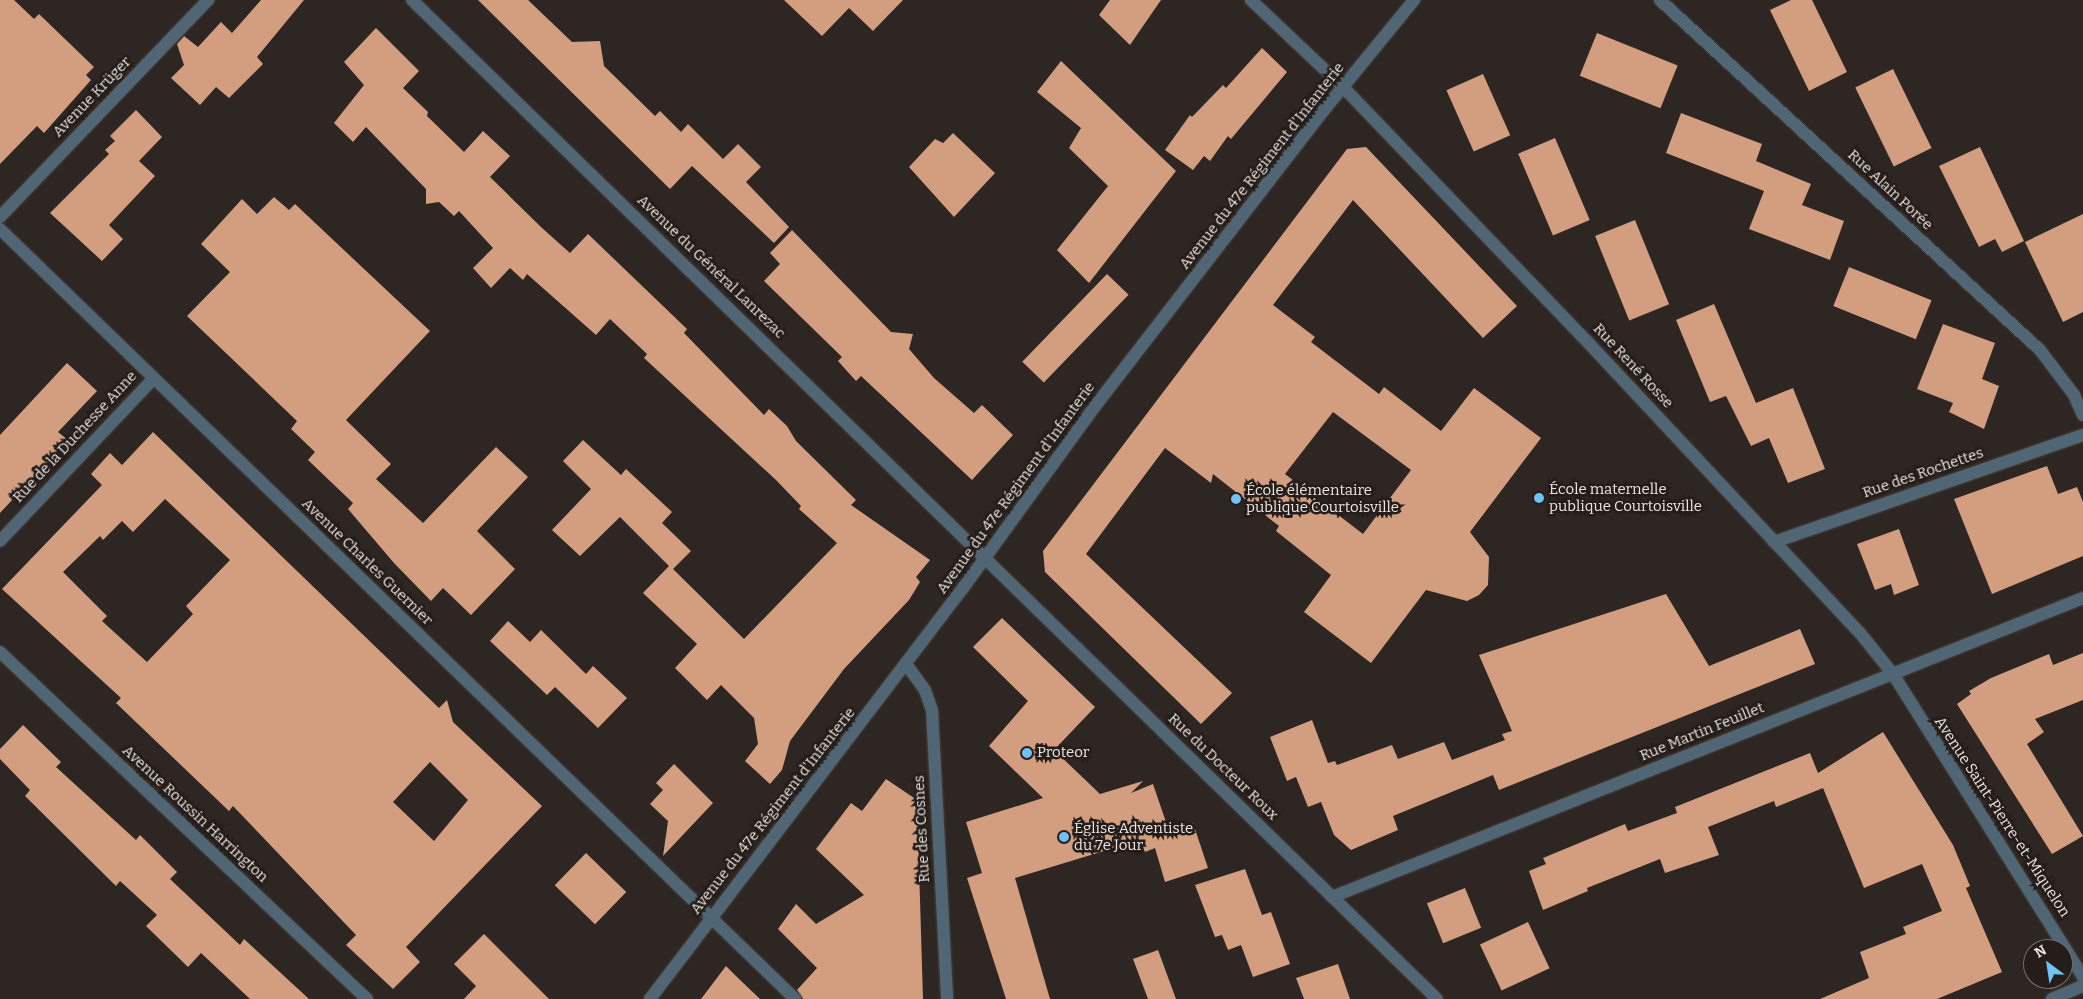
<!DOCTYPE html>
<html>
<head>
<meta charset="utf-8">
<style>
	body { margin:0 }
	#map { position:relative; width:2083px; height:999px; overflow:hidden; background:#2e2622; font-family:Bitter,serif }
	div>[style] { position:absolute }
	.building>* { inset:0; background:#d29e7f; transform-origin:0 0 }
	.roads { filter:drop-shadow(0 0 1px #48413d) drop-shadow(0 0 1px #48413d) }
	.minor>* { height:12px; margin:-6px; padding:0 6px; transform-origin:6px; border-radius:6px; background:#516674 }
	.dots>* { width:14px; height:14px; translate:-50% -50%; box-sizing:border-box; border:2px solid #241d19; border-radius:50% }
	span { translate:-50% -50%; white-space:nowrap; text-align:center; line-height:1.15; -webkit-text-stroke:5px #241d19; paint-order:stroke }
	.street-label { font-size:15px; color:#eae5e2 }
	.poi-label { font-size:15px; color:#eae5e2 }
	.left { translate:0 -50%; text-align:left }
	.north { position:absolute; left:2023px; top:939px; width:50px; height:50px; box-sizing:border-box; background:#241d19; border:1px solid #736d69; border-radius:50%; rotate:329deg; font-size:14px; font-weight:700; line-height:20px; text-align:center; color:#eae5e2 }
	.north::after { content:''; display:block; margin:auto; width:18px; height:22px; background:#70c1f4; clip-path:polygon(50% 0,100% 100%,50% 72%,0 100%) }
</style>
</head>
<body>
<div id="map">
	<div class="building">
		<div style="clip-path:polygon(0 0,14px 0,34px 19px,39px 14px,94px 67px,86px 75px,91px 80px,44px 133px,37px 126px,0 164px)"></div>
		<div style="clip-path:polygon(261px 0,304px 0,257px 57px,263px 64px,229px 98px,216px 87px,200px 105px,171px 78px,184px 65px,177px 44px,184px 36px,198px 47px,221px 22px,232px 33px)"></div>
		<div style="clip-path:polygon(478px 0,528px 0,572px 42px,600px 41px,604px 66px,655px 116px,660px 111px,681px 132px,688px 124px,723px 159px,738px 144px,761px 167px,746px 182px,789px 227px,774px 243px,692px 166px,670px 189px)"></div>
		<div style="clip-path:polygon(784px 0,903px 0,873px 31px,849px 8px,822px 36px)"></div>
		<div style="clip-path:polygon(1110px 0,1161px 0,1130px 45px,1099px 15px)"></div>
		<div style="clip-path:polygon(1791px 0,1812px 0,1847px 72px,1809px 91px,1770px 10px)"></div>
		<div style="clip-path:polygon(376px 28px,419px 71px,403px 88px,428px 112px,427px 116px,464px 152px,483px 131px,510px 156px,490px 177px,542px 228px,570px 253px,588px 234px,687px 329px,684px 333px,764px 415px,769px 409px,787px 426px,796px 441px,856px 500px,851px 505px,930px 560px,916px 577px,920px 582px,909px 600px,844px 669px,790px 741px,782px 770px,770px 784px,745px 761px,758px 744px,754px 718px,721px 685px,707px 700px,675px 668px,697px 644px,643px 593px,669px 566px,620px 517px,580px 556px,552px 530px,591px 489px,563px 461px,583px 440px,621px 475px,626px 469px,672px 512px,662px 523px,691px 551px,673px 569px,744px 639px,837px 543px,799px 509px,801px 506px,776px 480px,644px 358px,647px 354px,610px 319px,596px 335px,527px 274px,523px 280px,510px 268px,491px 288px,473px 268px,493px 248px,459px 211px,454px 216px,439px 202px,426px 204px,426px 189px,366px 127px,353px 142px,334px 123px,364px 85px,344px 62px)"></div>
		<div style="left:1597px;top:33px;width:87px;height:46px;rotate:22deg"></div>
		<div style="clip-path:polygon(1262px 48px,1287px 72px,1231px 139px,1228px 136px,1210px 161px,1204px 156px,1193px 170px,1165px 150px,1190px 115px,1192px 117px,1223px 85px,1226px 88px)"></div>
		<div style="clip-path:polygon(1061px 61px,1176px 171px,1089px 283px,1057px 250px,1108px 186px,1069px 148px,1081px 128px,1037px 92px)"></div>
		<div style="left:1893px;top:69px;width:88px;height:42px;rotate:64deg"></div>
		<div style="left:1483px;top:74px;width:67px;height:40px;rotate:66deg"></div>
		<div style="clip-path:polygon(136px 110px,162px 137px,139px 161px,155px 176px,109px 225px,123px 239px,102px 261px,50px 213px,109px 154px,105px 150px,115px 141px,110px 136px)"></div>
		<div style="clip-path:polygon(1681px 113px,1762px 144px,1756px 161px,1811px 184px,1802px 205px,1844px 221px,1830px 260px,1749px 229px,1764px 191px,1666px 153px)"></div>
		<div style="clip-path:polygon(953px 133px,995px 173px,954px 217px,909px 167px,935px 139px,943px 143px)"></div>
		<div style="left:1555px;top:138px;width:89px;height:40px;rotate:67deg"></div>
		<div style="clip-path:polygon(evenodd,1366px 147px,1517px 306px,1483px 338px,1353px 200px,1273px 305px,1315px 337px,1311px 342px,1379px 394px,1384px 387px,1441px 431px,1474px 388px,1541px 438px,1470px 532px,1489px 557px,1488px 585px,1479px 595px,1467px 601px,1426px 590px,1371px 663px,1304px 612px,1331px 575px,1276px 531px,1279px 526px,1213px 474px,1211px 483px,1165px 448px,1086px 554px,1232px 693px,1201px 724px,1045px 572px,1043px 551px,1347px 149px,1366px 147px,1333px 412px,1411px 470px,1363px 534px,1285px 474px,1333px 412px)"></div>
		<div style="clip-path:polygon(1980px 147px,2024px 241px,2002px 252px,1995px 239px,1979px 247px,1939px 166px)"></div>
		<div style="clip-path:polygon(274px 197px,289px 210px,295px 204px,430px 331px,346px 420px,391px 464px,376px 479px,423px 523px,496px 447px,528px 477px,477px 531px,515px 569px,471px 615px,443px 588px,431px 601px,394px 563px,348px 509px,353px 503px,308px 460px,315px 452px,291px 429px,297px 421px,187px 316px,230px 272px,201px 244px,242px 199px,257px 214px)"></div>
		<div style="clip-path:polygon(2083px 214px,2083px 312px,2063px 322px,2025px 242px)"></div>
		<div style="left:1635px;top:220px;width:91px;height:43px;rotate:68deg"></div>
		<div style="clip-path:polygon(792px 230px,891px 332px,913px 334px,909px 349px,934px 378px,974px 413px,982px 405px,1013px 435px,972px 480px,861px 376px,856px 381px,838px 361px,842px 357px,764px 281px,780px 264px,770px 253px)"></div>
		<div style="left:1849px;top:267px;width:89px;height:42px;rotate:22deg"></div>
		<div style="left:1107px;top:274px;width:30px;height:122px;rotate:44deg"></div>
		<div style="clip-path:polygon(1714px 304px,1756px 403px,1793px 388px,1825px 469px,1788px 483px,1769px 438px,1751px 446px,1726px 396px,1710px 402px,1676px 320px)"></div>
		<div style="clip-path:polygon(1943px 324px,1995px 343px,1982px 379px,1999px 386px,1984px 429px,1949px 412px,1953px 403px,1917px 389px)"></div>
		<div style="clip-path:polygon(67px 363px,97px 391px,58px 432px,68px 440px,0 513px,0 435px)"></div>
		<div style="clip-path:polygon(evenodd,153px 432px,439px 708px,447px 700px,453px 722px,542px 806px,406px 947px,420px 962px,393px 989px,346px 945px,356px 935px,233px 806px,229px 811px,116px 703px,121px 698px,2px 589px,102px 485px,91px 474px,110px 453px,122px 465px,153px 432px,165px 499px,230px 560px,186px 606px,193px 614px,147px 662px,102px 621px,107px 616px,63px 572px,100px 536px,103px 540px,122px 521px,133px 532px,165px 499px,153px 432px,430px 762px,468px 800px,434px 841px,393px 802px,430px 762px)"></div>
		<div style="clip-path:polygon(2047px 466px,2058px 494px,2077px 487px,2083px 502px,2083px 556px,1992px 594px,1954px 499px)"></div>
		<div style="clip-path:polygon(1899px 529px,1919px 585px,1894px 595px,1891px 584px,1875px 590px,1857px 544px)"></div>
		<div style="clip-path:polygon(1666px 594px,1709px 666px,1800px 629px,1815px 664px,1499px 790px,1493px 775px,1393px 816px,1398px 830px,1351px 850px,1334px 835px,1321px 802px,1308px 807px,1296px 777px,1287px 781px,1270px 737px,1312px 720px,1328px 763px,1335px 761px,1337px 765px,1392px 745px,1398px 759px,1444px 742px,1452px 760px,1505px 740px,1502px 734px,1512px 731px,1479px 655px)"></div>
		<div style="clip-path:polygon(1002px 618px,1095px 707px,1054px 750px,1100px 794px,1143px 781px,1131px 793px,1153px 784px,1169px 831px,1193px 823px,1208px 868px,1165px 882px,1155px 848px,1145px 852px,1140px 840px,1015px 878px,1050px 999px,1006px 999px,967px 878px,982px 873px,966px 822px,1043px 798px,989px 746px,1028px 701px,973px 647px)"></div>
		<div style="clip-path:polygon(508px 621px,530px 642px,541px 630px,586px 674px,593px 666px,627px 698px,598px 728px,555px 687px,547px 695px,490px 641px)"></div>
		<div style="clip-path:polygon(2083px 653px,2083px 700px,2035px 719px,2044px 732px,2027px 744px,2083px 836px,2052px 854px,1957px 704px,1971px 694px,1969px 691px,1991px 678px,2049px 654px,2053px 665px)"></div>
		<div style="clip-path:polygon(23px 725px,61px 762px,56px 767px,136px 840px,140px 835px,177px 872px,170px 879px,240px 945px,244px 939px,309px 999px,250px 999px,201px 953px,188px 967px,146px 926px,157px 915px,120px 881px,116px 886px,25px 796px,30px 790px,0 759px,0 749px)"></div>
		<div style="clip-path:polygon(1883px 732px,1953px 845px,1970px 886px,1966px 888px,2002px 972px,1937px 999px,1820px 999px,1869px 978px,1860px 952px,1906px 934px,1903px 927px,1942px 911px,1922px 864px,1864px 888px,1823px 788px,1776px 807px,1774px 801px,1708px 827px,1719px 855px,1665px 873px,1660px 859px,1587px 888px,1588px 891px,1543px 910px,1529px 871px,1546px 864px,1543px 858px,1625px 824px,1628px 831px,1677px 813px,1675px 807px,1810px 753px,1818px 773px)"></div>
		<div style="clip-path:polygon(674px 764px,713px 803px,663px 856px,668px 821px,650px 804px,663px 790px,656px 783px)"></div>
		<div style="clip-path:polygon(886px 779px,917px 800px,923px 999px,803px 999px,797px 990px,817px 968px,778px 929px,796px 904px,816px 924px,864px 895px,816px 849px,851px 803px,862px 811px)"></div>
		<div style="left:586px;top:853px;width:56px;height:45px;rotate:44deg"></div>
		<div style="clip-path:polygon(1245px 869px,1262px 915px,1271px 912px,1290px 964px,1253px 977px,1241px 945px,1228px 950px,1222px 935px,1215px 937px,1195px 885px)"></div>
		<div style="left:1465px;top:888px;width:43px;height:41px;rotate:68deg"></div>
		<div style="left:1528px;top:922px;width:51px;height:53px;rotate:65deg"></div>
		<div style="clip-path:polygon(484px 934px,549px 999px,464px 999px,476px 986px,454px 964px)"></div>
		<div style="clip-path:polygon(1158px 950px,1176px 999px,1148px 999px,1133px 959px)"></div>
		<div style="clip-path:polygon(1338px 964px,1350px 999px,1304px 999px,1296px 978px)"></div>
		<div style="clip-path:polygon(726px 966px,737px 977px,760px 999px,701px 999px)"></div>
	</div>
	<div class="roads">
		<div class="minor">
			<div style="left:412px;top:0;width:1431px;rotate:44.26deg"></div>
			<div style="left:1251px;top:0;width:127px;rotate:43.4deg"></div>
			<div style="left:1343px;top:87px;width:345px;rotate:46.2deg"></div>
			<div style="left:1582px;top:336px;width:407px;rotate:46.9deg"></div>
			<div style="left:1860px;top:633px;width:53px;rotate:51.2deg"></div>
			<div style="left:1893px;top:674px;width:358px;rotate:57.9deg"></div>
			<div style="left:1660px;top:0;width:517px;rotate:42.65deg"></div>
			<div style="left:2040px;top:350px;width:56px;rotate:52.9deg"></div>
			<div style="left:2074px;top:395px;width:22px;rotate:66deg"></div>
			<div style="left:0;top:217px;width:301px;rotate:-46.2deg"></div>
			<div style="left:0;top:229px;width:1107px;rotate:44.08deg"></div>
			<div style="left:0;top:541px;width:224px;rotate:-46.6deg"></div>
			<div style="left:1774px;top:542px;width:327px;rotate:-19.1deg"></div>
			<div style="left:0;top:652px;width:505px;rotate:43.4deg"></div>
			<div style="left:906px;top:664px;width:32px;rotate:54deg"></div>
			<div style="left:925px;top:690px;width:21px;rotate:71deg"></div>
			<div style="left:932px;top:710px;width:289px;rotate:87deg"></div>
			<div style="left:1332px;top:897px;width:808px;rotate:-21.71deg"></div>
			<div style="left:650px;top:999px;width:517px;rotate:-52.71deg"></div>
			<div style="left:963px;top:588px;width:226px;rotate:-54deg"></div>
			<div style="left:1096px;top:405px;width:366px;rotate:-52.3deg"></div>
			<div style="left:1320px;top:115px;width:149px;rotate:-50.7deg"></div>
			<div style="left:2052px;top:999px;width:34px;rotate:-23deg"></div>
		</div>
	</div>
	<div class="dots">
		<div style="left:1539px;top:498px;background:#70c1f4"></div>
		<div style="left:1236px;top:499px;background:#70c1f4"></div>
		<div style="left:1027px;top:753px;background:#70c1f4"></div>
		<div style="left:1064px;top:837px;background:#70c1f4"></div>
	</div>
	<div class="street-label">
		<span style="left:92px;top:97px;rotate:-46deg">Avenue Krüger</span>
		<span style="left:1262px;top:166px;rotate:-52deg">Avenue du 47e Régiment d'Infanterie</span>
		<span style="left:1890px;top:190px;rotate:43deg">Rue Alain Porée</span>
		<span style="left:711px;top:267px;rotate:44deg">Avenue du Général Lanrezac</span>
		<span style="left:1633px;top:366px;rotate:47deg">Rue René Rosse</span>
		<span style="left:75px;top:437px;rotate:-47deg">Rue de la Duchesse Anne</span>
		<span style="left:1923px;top:473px;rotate:-19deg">Rue des Rochettes</span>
		<span style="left:1016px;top:488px;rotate:-54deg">Avenue du 47e Régiment d'Infanterie</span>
		<span style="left:367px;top:562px;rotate:44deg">Avenue Charles Guernier</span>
		<span style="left:1702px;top:732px;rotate:-22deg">Rue Martin Feuillet</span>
		<span style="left:1223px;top:767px;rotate:44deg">Rue du Docteur Roux</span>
		<span style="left:773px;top:811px;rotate:-52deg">Avenue du 47e Régiment d'Infanterie</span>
		<span style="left:195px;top:814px;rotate:43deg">Avenue Roussin Harrington</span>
		<span style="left:2002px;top:817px;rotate:57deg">Avenue Saint-Pierre-et-Miquelon</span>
		<span style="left:922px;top:829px;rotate:-93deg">Rue des Cosnes</span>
	</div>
	<div class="poi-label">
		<span class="left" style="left:1549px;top:498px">École maternelle<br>publique Courtoisville</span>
		<span class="left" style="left:1246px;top:499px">École élémentaire<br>publique Courtoisville</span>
		<span class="left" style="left:1037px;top:753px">Proteor</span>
		<span class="left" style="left:1074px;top:837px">Église Adventiste<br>du 7e Jour</span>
	</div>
	<div class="north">N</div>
</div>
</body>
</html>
